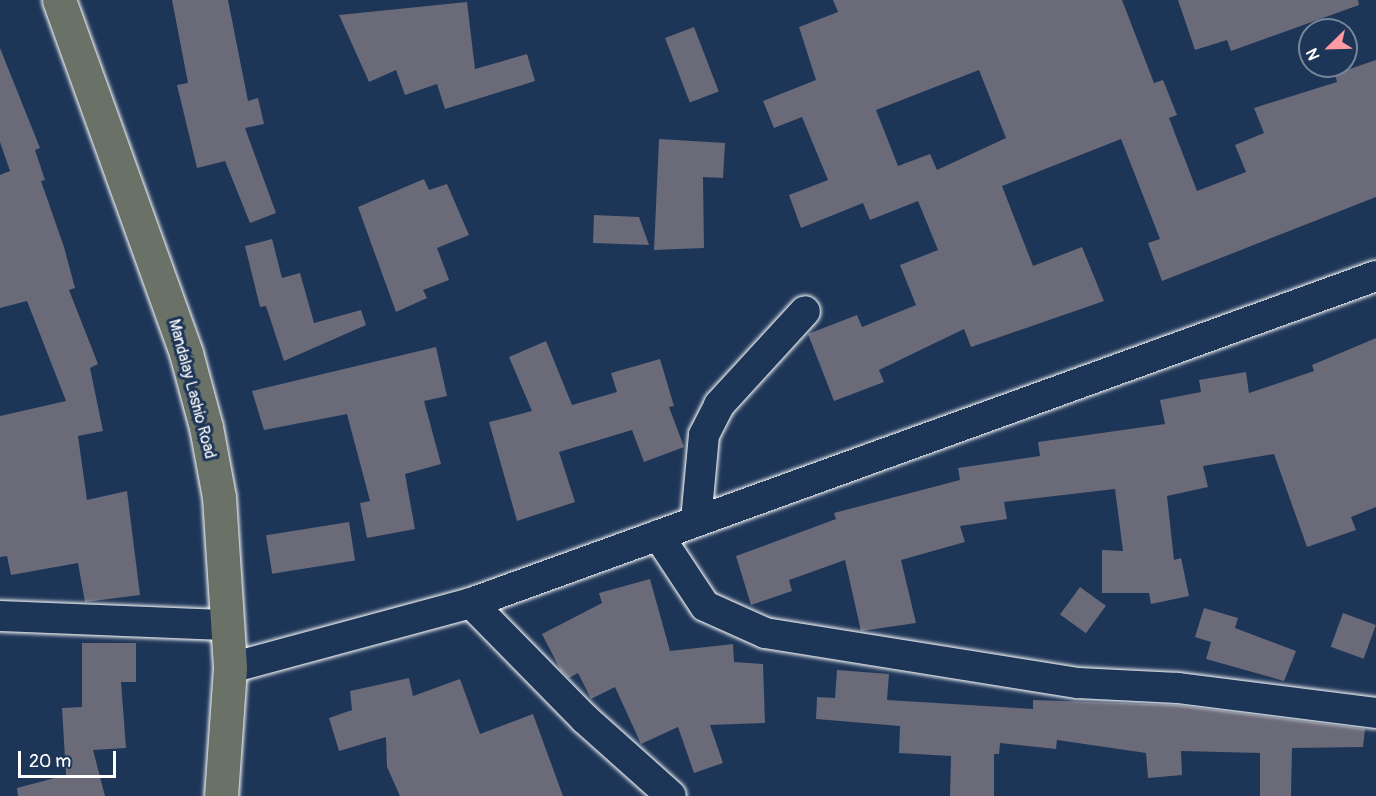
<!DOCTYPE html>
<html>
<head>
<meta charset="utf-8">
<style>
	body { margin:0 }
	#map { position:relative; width:1376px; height:796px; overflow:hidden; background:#1d3557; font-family:Pangolin,sans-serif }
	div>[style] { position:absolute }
	.building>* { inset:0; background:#6a6a79; transform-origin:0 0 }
	.roads { filter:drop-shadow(0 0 2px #fff) drop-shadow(0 0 2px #fff) }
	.minor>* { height:30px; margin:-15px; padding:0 15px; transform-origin:15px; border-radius:15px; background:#1d3557 }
	.trunk>* { height:33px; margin:-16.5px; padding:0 16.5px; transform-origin:16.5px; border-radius:16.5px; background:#6a7166 }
	span { translate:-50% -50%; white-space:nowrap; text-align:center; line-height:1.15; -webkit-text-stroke:6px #1d3557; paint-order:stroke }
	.street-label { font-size:16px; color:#fff }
	.north { position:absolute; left:1298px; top:18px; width:60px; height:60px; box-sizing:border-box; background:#1d3557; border:2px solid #77869a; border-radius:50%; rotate:247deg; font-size:16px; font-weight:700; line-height:24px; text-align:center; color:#fff }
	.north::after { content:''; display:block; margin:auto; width:21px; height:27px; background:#ff9aa2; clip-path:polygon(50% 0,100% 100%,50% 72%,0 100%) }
	.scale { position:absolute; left:18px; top:751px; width:98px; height:27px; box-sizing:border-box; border:3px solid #fff; border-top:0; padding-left:8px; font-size:18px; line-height:21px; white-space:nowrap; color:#fff; -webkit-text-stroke:4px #1d3557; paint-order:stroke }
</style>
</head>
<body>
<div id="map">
	<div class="building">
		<div style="clip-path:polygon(172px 0,228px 0,248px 101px,258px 98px,264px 124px,245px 128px,276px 213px,250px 223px,225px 161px,197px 168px,177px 85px,188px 83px)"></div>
		<div style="clip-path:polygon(evenodd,833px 0,1122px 0,1154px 83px,1163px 80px,1177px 115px,1169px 118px,1197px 191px,1246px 172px,1235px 145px,1264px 133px,1254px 108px,1337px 82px,1335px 74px,1376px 60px,1376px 197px,1162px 281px,1148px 243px,1160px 239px,1121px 139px,1002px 186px,1033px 266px,1082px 247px,1104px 301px,971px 347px,964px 329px,879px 370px,884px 382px,834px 401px,808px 334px,857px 315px,862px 327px,916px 305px,900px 265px,938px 250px,918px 201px,870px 220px,863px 203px,801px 228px,789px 195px,828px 180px,802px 117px,774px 128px,763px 101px,816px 80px,799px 27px,838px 12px,833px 0,979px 70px,1006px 138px,937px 170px,930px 154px,898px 166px,876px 110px,979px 70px)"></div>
		<div style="clip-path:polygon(1178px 0,1358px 0,1359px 5px,1231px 51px,1227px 40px,1195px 50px)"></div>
		<div style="clip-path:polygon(467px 2px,475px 69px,527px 54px,535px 81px,445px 109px,437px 84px,405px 95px,396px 70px,369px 82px,339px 15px)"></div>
		<div style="left:694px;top:27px;width:69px;height:31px;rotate:69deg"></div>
		<div style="clip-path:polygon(0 48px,40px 148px,35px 150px,45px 180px,41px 181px,64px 247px,75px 288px,69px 290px,98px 364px,90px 368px,103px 431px,78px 436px,87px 500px,127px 491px,140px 595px,85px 602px,78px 563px,11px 575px,7px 556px,0 557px,0 416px,66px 401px,27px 301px,0 308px,0 175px,10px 171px,0 142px)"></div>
		<div style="clip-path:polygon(659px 139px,725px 143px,723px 178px,703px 177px,704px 248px,654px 250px)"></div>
		<div style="clip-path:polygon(424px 179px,429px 190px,447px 184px,469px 235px,437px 248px,449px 280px,423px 290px,427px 298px,396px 312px,358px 207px)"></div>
		<div style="clip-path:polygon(594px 215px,639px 217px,649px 245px,593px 243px)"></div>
		<div style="clip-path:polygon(272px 239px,282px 278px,300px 273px,314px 323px,361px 310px,366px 325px,284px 361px,266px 306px,260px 307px,245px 246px)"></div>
		<div style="clip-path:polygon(1376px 338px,1376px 507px,1351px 517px,1356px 530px,1307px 547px,1274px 454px,1203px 466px,1208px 487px,1167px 496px,1174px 560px,1181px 558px,1189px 596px,1151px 604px,1149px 593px,1102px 593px,1102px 550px,1123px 551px,1115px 489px,1004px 502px,1007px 519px,960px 526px,965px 542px,901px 560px,916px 623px,861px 631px,845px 560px,789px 580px,792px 591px,751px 605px,736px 556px,836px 519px,834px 513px,960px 480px,958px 468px,1040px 456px,1038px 442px,1165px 424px,1160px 400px,1201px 392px,1199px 380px,1246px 372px,1249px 393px,1314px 371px,1312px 365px)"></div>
		<div style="clip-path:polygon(546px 341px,572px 405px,617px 392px,611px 373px,660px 359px,674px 406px,669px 407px,684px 447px,644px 462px,632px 430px,559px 452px,575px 502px,517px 521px,489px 422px,532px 411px,509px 357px)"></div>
		<div style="clip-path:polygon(436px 347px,447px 396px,424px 401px,441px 464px,405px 474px,415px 529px,367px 538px,360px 503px,370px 501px,347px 414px,264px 430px,252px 391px)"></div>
		<div style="left:349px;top:522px;width:39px;height:84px;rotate:81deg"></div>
		<div style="clip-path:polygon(650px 579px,670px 651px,733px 644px,734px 662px,763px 664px,765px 723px,710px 725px,723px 763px,694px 773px,678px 727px,641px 744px,615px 687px,591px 699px,578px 673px,569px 678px,560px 669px,542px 634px,602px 603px,599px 593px)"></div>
		<div style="left:1080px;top:587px;width:32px;height:34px;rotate:36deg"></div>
		<div style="clip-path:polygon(1204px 608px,1238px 618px,1235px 628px,1296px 651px,1284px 681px,1206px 659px,1211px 642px,1195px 637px)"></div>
		<div style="left:1343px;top:613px;width:35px;height:36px;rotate:20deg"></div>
		<div style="clip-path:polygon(82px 643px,136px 643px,136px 682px,121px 682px,126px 748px,93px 750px,105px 796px,18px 796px,17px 788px,66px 775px,62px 708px,82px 707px)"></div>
		<div style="clip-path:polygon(837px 670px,889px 674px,887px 700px,1033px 709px,1033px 700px,1176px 705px,1365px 729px,1363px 747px,1292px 748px,1291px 796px,1260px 796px,1260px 753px,1181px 751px,1182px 775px,1148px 778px,1146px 753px,1057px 740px,1056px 749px,1000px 743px,999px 754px,994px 754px,994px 796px,950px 796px,951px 756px,899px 753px,900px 726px,816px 719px,817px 697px,835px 698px)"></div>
		<div style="clip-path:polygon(409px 678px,413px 696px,460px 679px,480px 734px,533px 714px,563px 796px,400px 796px,387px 767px,386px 737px,339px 751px,329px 718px,352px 710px,350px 691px)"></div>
	</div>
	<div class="roads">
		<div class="minor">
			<div style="left:696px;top:521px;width:86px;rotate:-84.7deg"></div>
			<div style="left:704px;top:435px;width:34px;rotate:-63deg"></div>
			<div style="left:719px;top:405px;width:127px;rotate:-47.5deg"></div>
			<div style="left:658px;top:535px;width:85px;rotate:56.5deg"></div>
			<div style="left:705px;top:606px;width:66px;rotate:24.2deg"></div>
			<div style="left:765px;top:633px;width:317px;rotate:9.1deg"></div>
			<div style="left:1078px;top:683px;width:100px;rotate:2.9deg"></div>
			<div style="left:1178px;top:688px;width:200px;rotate:7.2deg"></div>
			<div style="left:471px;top:603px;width:163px;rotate:45.5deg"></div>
			<div style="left:585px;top:719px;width:115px;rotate:41.8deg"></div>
			<div style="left:0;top:616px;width:227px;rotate:2.3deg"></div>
			<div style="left:230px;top:668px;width:250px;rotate:-15.1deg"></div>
			<div style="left:471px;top:603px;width:962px;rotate:-19.87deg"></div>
		</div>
		<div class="trunk">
			<div style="left:59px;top:0;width:375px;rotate:70.2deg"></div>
			<div style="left:186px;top:353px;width:77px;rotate:74.9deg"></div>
			<div style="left:206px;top:427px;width:71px;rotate:79.5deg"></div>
			<div style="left:219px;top:497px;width:171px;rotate:86.3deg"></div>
			<div style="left:230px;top:668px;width:128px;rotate:94deg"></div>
		</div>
	</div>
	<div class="street-label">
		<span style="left:192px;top:389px;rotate:75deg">Mandalay Lashio Road</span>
	</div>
	<div class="north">N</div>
	<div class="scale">20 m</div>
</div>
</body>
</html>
